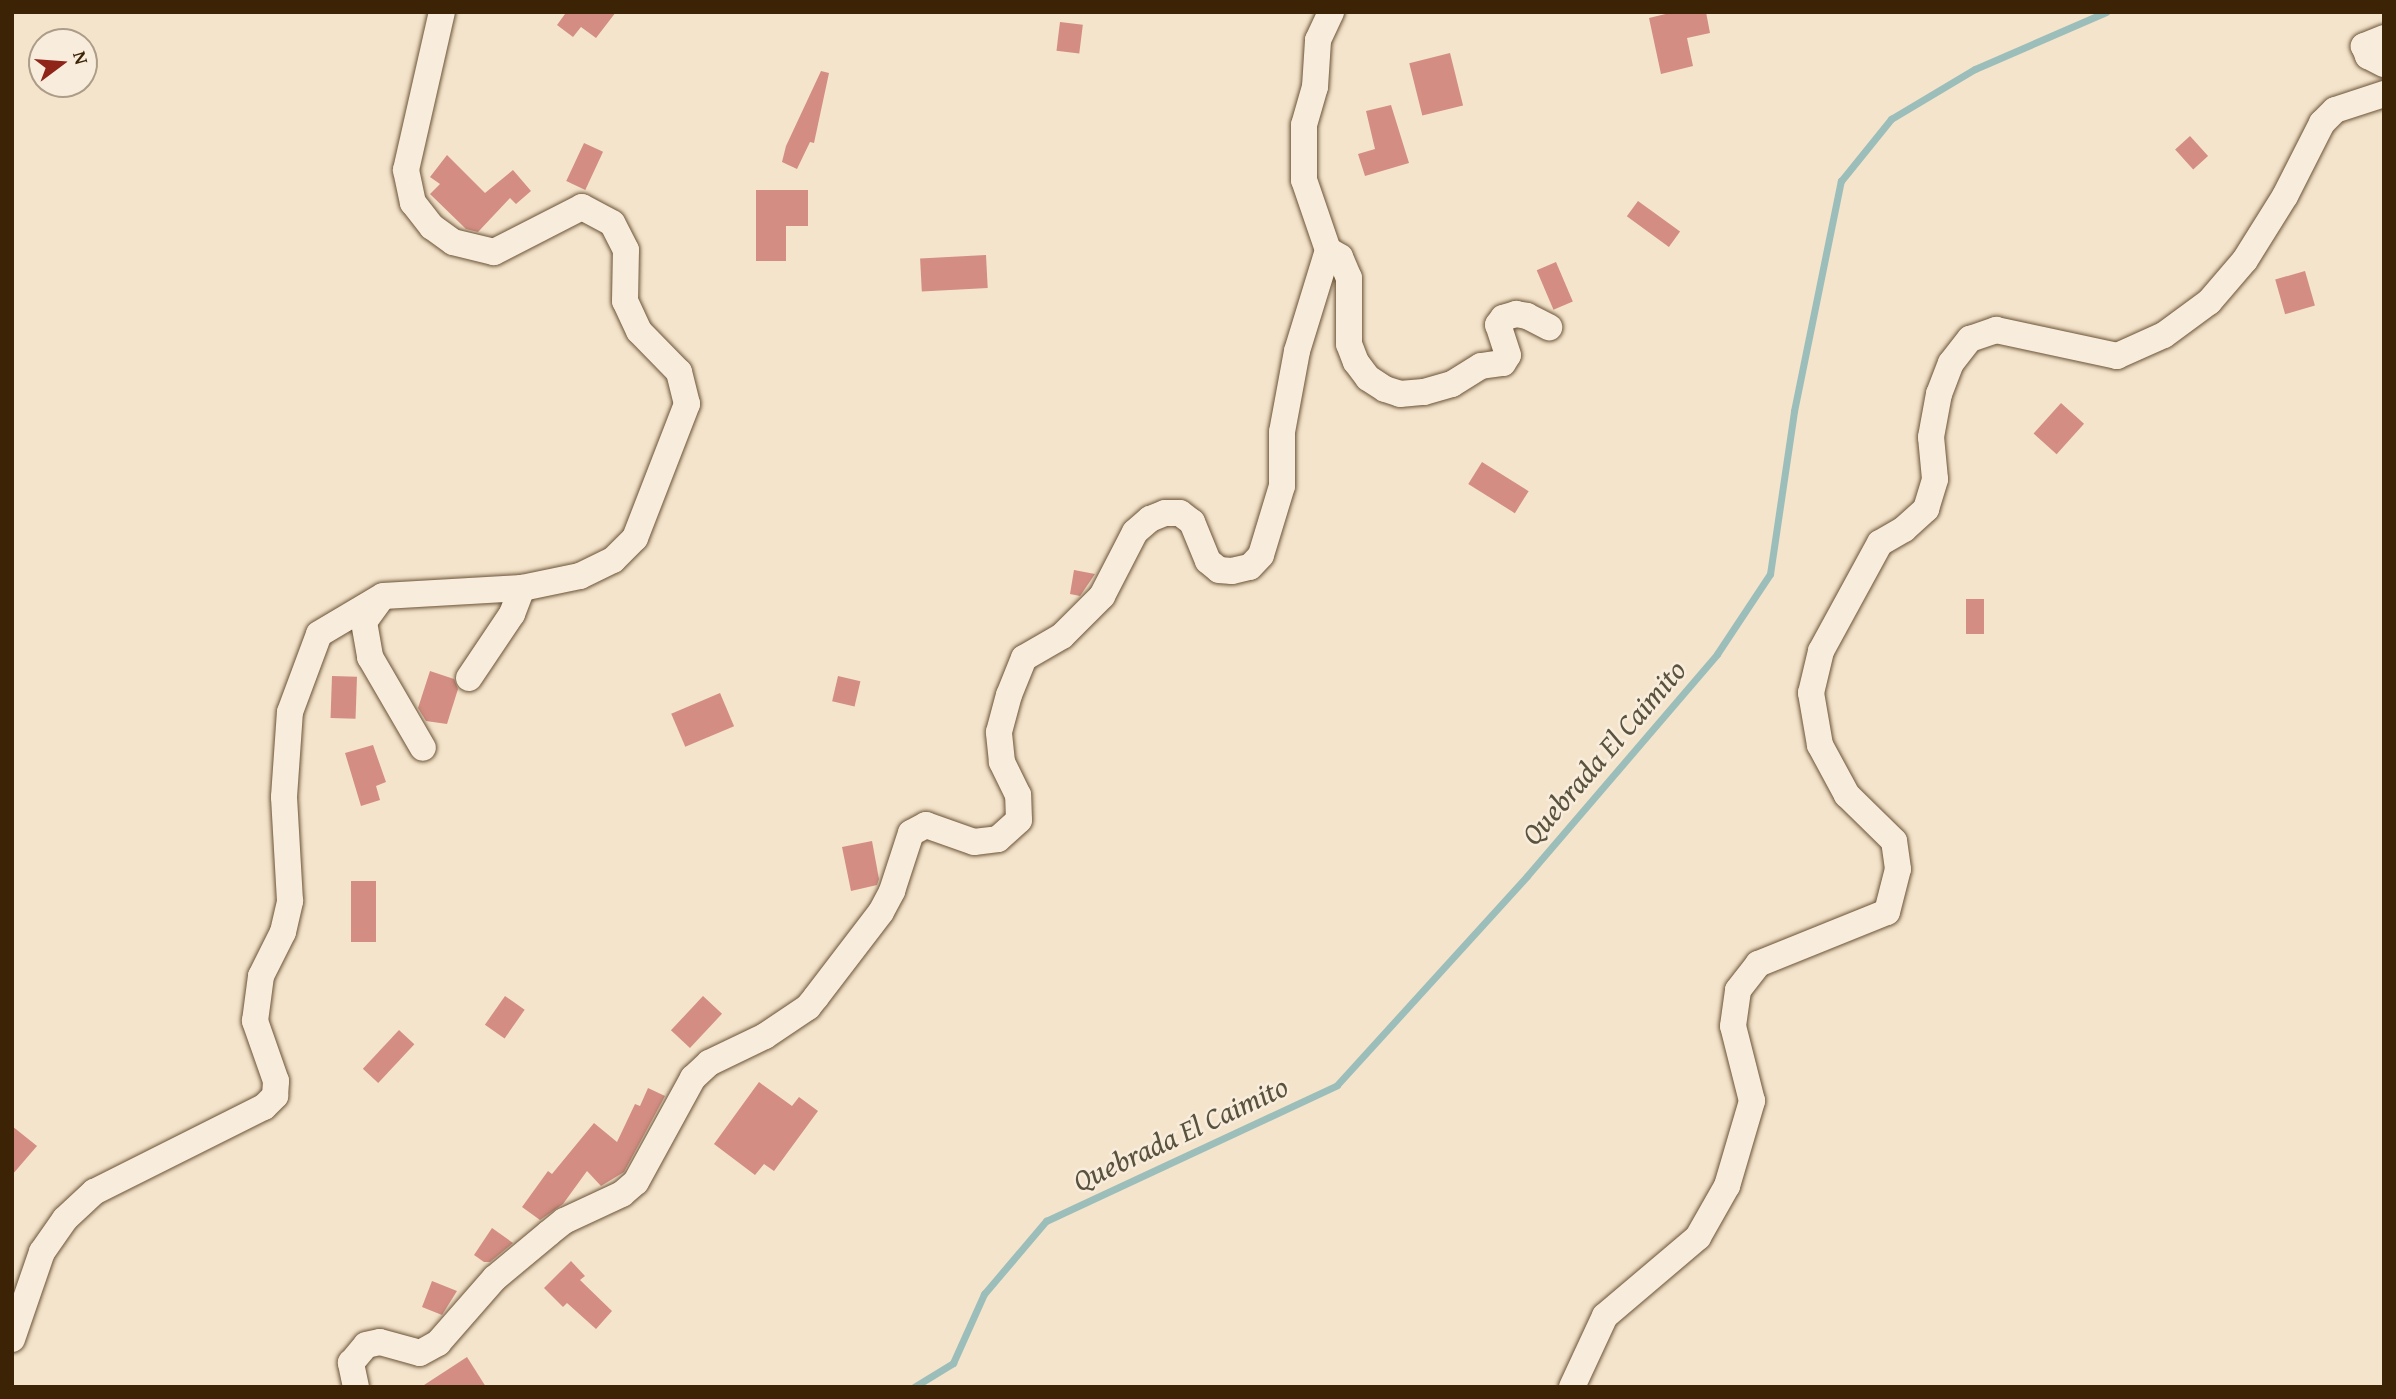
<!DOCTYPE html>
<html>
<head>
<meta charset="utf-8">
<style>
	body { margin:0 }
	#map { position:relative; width:2396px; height:1399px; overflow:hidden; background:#f4e4cb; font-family:"Gentium Book Plus",serif }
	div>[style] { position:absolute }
	.stream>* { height:7px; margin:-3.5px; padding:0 3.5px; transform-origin:3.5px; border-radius:3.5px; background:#9cbeba }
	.building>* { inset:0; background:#d38d83; transform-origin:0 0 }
	.roads { filter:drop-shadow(0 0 2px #6b5337) drop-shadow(0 0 2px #6b5337) }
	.minor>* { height:26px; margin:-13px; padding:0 13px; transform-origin:13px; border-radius:13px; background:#f8eddd }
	span { translate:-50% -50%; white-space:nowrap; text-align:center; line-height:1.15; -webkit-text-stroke:5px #f8eddd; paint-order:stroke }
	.water-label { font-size:30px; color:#5a523c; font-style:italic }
	.frame { position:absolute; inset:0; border:14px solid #3d2306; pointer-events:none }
	.north { position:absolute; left:28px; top:28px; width:70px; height:70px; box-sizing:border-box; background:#f8eddd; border:2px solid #ad9c87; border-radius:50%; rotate:74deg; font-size:19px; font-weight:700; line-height:28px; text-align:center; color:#3d2306 }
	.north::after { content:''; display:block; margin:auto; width:24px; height:32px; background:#8f2418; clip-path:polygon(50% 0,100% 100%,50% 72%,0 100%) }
</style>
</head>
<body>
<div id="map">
	<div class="stream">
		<div style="left:914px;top:1387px;width:46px;rotate:-31.6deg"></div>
		<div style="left:953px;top:1363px;width:76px;rotate:-65.8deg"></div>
		<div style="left:984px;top:1294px;width:96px;rotate:-49.7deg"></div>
		<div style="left:1046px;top:1221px;width:321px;rotate:-25deg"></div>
		<div style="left:1337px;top:1085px;width:282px;rotate:-47.7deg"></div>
		<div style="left:1527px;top:876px;width:292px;rotate:-49.4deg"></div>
		<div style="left:1717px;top:654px;width:96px;rotate:-56.5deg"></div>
		<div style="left:1770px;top:574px;width:165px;rotate:-81.6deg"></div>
		<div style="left:1794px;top:411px;width:235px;rotate:-78.5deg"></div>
		<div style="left:1841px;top:181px;width:80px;rotate:-51.1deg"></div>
		<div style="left:1891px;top:119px;width:98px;rotate:-30.8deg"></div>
		<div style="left:1975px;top:69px;width:143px;rotate:-23.5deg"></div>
	</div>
	<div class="building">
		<div style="clip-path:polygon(562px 12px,616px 12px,596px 38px,581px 27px,573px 37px,557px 25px,565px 14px)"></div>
		<div style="clip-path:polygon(1674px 12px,1706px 12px,1710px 33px,1687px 38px,1693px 66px,1661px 74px,1649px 18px)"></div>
		<div style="left:1060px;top:22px;width:23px;height:29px;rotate:7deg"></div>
		<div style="left:1450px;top:53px;width:54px;height:42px;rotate:76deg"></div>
		<div style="clip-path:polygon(821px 71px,829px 73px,814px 143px,810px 142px,797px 169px,782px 162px,786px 146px)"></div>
		<div style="clip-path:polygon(1391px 105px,1409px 163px,1365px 176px,1358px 154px,1375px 149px,1366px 111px)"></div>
		<div style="left:2190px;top:136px;width:27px;height:20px;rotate:48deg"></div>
		<div style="left:584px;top:143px;width:21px;height:42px;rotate:25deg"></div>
		<div style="clip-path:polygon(447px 155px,485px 193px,513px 170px,531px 191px,516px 204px,510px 198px,478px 232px,466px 229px,430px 194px,440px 184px,430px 177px)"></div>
		<div style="clip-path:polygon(756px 190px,808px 190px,808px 226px,786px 226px,786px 261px,756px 261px)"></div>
		<div style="left:1638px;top:201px;width:52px;height:19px;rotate:36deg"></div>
		<div style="left:986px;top:255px;width:33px;height:66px;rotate:87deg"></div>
		<div style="left:1556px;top:262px;width:43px;height:21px;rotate:67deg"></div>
		<div style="left:2305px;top:271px;width:36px;height:31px;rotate:74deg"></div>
		<div style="left:2061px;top:403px;width:31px;height:41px;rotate:42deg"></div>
		<div style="left:1482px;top:462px;width:55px;height:26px;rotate:32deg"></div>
		<div style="clip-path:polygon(1074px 570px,1095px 574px,1080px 596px,1070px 594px)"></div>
		<div style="left:1966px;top:599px;width:18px;height:35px"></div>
		<div style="clip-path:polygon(430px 671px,454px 679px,458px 689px,447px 724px,426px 721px,418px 708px)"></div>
		<div style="left:332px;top:676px;width:25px;height:42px;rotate:2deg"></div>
		<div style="left:838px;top:676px;width:23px;height:26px;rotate:13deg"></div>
		<div style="left:720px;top:693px;width:36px;height:53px;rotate:67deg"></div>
		<div style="clip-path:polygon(373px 745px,386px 782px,376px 786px,380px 800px,361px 806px,345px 753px)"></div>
		<div style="clip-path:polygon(872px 841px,879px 879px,877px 885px,851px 891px,842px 847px)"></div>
		<div style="left:351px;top:881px;width:25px;height:61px"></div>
		<div style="left:505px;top:996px;width:24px;height:35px;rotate:35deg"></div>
		<div style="left:703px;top:996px;width:26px;height:47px;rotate:43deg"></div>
		<div style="left:399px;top:1030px;width:21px;height:53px;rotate:43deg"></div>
		<div style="clip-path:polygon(759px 1082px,792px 1106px,799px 1097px,818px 1111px,774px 1171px,764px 1164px,755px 1175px,714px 1144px)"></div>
		<div style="clip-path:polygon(648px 1088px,665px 1096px,624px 1172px,601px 1186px,587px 1171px,563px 1204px,540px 1220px,522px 1207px,548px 1171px,552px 1174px,594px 1123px,617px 1142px,635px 1104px,640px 1106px)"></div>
		<div style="clip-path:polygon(12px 1126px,37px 1146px,12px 1175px)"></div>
		<div style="clip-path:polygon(492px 1228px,513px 1243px,490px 1262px,484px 1262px,474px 1255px)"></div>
		<div style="clip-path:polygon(571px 1261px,585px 1276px,580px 1280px,612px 1311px,596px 1329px,567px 1303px,563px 1307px,544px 1288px)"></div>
		<div style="clip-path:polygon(432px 1281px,457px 1291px,442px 1315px,422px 1307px)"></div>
		<div style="clip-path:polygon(467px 1357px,486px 1387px,421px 1387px)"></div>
	</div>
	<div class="roads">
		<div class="minor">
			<div style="left:2384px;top:38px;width:22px;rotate:158deg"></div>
			<div style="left:2364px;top:46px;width:11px;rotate:68deg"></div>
			<div style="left:2368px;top:56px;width:18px;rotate:27deg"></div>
			<div style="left:1328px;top:250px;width:14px;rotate:30deg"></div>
			<div style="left:1340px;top:257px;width:23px;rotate:67deg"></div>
			<div style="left:1349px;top:278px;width:66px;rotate:90deg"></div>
			<div style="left:1349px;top:344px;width:19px;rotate:69deg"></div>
			<div style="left:1356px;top:362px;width:20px;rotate:53deg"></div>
			<div style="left:1368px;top:378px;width:20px;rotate:33deg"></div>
			<div style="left:1385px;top:389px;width:16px;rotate:18deg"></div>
			<div style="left:1400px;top:394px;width:24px;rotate:-5deg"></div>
			<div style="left:1424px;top:392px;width:29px;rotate:-16deg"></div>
			<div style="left:1452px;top:384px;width:34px;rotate:-32deg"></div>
			<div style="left:1481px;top:366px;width:22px;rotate:-8deg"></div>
			<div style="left:1503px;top:363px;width:9px;rotate:-58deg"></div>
			<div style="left:1508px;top:355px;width:32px;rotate:-108deg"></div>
			<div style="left:1498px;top:325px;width:9px;rotate:-54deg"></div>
			<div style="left:1503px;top:318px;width:14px;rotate:-17deg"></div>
			<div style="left:1516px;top:314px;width:11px;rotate:10deg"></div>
			<div style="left:1527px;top:316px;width:25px;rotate:27deg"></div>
			<div style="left:382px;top:597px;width:31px;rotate:126deg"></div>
			<div style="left:364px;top:622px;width:36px;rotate:80deg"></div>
			<div style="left:370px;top:657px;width:105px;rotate:59.8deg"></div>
			<div style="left:469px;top:678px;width:77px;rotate:-56.1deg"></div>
			<div style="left:512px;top:614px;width:28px;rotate:-69deg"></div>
			<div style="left:12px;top:1339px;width:92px;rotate:-71deg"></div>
			<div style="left:42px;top:1252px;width:40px;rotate:-55.1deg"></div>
			<div style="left:65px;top:1219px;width:40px;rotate:-43deg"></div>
			<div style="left:94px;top:1192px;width:190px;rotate:-26.6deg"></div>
			<div style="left:264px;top:1107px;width:16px;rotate:-45deg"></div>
			<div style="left:275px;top:1096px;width:15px;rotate:-86deg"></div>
			<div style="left:276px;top:1081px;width:64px;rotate:-109.3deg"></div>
			<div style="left:255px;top:1021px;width:45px;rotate:-82.4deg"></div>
			<div style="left:261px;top:976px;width:49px;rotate:-63.4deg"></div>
			<div style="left:283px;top:932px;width:32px;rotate:-77deg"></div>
			<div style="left:290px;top:901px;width:104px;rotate:-93.3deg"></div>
			<div style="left:284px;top:797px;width:85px;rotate:-86deg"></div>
			<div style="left:290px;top:712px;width:83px;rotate:-69.6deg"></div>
			<div style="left:319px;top:634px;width:74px;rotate:-30.7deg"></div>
			<div style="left:383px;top:596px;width:139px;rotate:-3.3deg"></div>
			<div style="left:522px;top:588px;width:59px;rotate:-11.7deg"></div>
			<div style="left:580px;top:576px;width:37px;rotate:-26deg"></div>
			<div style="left:613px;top:560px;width:31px;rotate:-45deg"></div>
			<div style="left:635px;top:538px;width:144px;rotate:-68.8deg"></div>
			<div style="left:687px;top:404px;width:33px;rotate:-104deg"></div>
			<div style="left:679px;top:372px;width:57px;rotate:-134.3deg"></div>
			<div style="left:639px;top:331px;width:33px;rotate:-115deg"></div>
			<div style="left:625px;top:301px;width:51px;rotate:-88.9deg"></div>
			<div style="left:626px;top:250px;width:30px;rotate:-117deg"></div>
			<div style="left:612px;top:223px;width:34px;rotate:-152deg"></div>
			<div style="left:582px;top:207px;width:99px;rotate:152.9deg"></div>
			<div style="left:494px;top:252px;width:42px;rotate:-166.3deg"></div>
			<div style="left:453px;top:242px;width:26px;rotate:-144deg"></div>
			<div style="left:432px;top:227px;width:31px;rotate:-128deg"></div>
			<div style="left:413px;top:203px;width:34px;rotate:-102deg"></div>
			<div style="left:406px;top:170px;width:162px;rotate:-77.2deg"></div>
			<div style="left:356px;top:1387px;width:25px;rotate:-102deg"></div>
			<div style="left:351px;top:1363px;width:23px;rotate:-50deg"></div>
			<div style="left:366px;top:1345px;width:14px;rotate:-12deg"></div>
			<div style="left:380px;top:1342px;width:41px;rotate:15.4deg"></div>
			<div style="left:420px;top:1353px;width:21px;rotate:-29deg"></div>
			<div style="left:438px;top:1343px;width:86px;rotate:-48.8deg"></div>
			<div style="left:495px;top:1278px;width:70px;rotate:-39.8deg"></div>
			<div style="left:549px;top:1233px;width:19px;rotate:-39deg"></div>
			<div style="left:564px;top:1221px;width:64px;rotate:-25deg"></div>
			<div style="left:622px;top:1194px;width:18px;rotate:-41deg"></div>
			<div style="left:636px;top:1182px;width:119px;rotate:-61.3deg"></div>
			<div style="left:693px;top:1078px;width:22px;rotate:-43deg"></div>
			<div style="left:709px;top:1063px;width:62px;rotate:-25.7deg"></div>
			<div style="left:765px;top:1036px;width:52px;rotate:-34deg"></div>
			<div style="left:808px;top:1007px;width:13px;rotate:-51deg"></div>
			<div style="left:816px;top:997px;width:107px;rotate:-52.6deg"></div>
			<div style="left:881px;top:912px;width:24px;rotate:-62deg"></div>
			<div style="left:892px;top:891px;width:61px;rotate:-71.9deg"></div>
			<div style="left:911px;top:833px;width:17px;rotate:-28deg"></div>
			<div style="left:926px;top:825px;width:51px;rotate:19.5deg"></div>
			<div style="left:974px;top:842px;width:24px;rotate:-7deg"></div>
			<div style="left:998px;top:839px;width:28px;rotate:-42deg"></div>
			<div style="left:1019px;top:820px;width:25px;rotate:-92deg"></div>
			<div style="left:1018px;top:795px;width:37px;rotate:-116deg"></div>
			<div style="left:1002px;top:762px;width:30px;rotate:-96deg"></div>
			<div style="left:999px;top:732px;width:38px;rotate:-75deg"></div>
			<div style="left:1009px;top:695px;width:40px;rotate:-68deg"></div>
			<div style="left:1024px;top:658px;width:44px;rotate:-30.1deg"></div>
			<div style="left:1062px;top:636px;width:57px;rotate:-45deg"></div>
			<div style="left:1102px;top:596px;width:72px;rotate:-62.7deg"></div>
			<div style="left:1135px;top:532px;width:20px;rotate:-41deg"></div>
			<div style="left:1150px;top:519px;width:16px;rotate:-22deg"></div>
			<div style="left:1165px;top:513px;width:15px"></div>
			<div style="left:1180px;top:513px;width:15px;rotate:37deg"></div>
			<div style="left:1192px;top:522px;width:42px;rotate:67.7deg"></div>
			<div style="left:1208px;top:561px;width:14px;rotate:39deg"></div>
			<div style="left:1219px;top:570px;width:13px;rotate:4deg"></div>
			<div style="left:1232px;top:571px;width:18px;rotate:-13deg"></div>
			<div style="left:1250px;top:567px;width:16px;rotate:-47deg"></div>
			<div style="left:1261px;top:555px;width:72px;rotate:-73.1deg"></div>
			<div style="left:1282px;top:486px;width:54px;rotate:-90deg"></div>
			<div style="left:1282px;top:432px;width:82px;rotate:-79.5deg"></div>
			<div style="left:1297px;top:351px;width:106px;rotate:-72.9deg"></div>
			<div style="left:1328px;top:250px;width:74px;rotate:-108.9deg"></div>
			<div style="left:1304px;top:180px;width:55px;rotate:-90deg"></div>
			<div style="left:1304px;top:125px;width:40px;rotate:-74deg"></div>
			<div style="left:1315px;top:87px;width:47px;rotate:-86.3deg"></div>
			<div style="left:1318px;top:40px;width:31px;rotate:-65deg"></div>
			<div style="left:1572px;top:1387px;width:78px;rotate:-65.1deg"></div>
			<div style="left:1605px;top:1316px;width:122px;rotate:-40.3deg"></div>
			<div style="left:1698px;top:1237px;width:59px;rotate:-60.4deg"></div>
			<div style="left:1727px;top:1186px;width:89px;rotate:-73.6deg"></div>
			<div style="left:1752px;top:1101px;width:77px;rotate:-104.2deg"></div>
			<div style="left:1733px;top:1026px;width:36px;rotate:-82deg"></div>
			<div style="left:1738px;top:990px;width:33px;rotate:-52deg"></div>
			<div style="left:1758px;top:964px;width:139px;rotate:-22deg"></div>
			<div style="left:1887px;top:912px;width:44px;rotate:-75.7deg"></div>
			<div style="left:1898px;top:869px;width:28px;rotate:-98deg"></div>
			<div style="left:1894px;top:841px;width:66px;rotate:-135.6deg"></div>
			<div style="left:1847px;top:795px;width:57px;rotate:-118.4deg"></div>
			<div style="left:1820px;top:745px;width:53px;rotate:-99.8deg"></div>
			<div style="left:1811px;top:693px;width:43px;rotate:-76.6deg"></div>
			<div style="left:1821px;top:651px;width:123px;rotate:-61.4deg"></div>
			<div style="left:1880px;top:543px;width:28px;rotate:-30deg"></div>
			<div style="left:1904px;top:529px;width:30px;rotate:-42deg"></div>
			<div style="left:1926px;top:509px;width:31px;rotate:-73deg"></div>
			<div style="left:1935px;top:479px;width:42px;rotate:-95.4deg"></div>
			<div style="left:1931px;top:437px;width:44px;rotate:-79.5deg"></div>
			<div style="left:1939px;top:394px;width:33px;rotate:-69deg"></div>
			<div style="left:1951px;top:363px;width:31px;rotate:-52deg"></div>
			<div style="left:1970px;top:339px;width:28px;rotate:-19deg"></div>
			<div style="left:1996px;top:330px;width:124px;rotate:12.1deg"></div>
			<div style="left:2117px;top:356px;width:51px;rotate:-24.1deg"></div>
			<div style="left:2164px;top:335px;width:56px;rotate:-36.3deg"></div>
			<div style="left:2209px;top:302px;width:55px;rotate:-49.4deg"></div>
			<div style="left:2245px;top:260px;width:75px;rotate:-58deg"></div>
			<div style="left:2285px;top:196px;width:82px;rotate:-63.1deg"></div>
			<div style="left:2322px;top:123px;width:18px;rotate:-45deg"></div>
			<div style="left:2335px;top:110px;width:52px;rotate:-18.1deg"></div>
		</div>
	</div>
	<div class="water-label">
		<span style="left:1603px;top:752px;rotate:-49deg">Quebrada El Caimito</span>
		<span style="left:1180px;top:1133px;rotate:-25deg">Quebrada El Caimito</span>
	</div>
	<div class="frame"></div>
	<div class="north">N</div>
</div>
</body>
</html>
